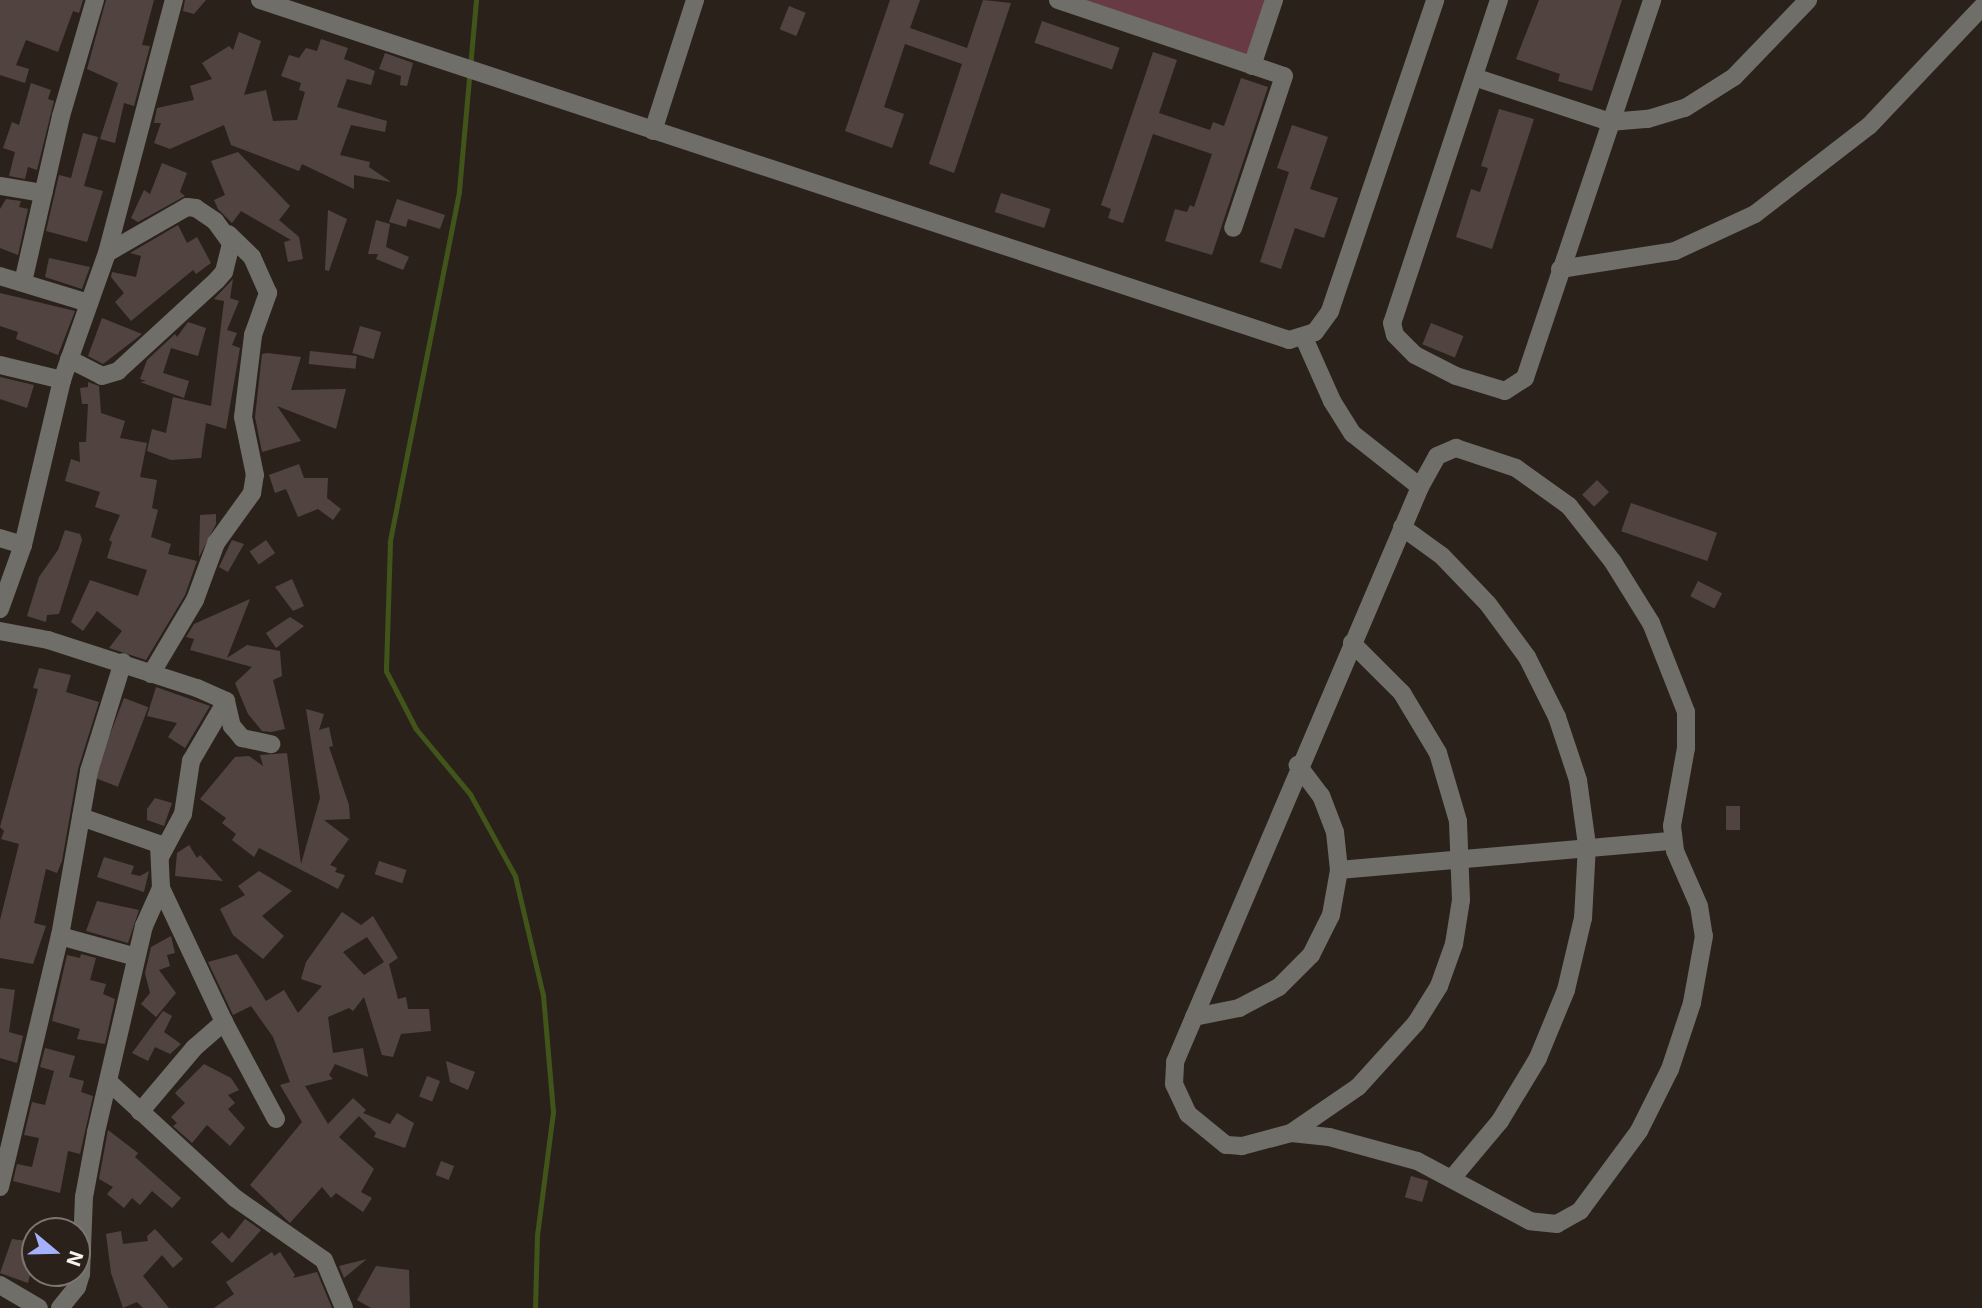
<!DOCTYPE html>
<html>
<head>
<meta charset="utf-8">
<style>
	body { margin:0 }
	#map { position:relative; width:1982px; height:1308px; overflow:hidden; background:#2a221a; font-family:Inter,sans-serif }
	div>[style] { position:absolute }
	.green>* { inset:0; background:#683a44 }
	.stream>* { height:5px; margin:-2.5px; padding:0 2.5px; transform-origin:2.5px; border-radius:2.5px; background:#41551a }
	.building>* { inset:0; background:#514440; transform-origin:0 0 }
	.minor>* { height:18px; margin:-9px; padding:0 9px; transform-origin:9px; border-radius:9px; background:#6f6e69 }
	span { translate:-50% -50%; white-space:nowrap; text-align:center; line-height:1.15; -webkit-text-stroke:6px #2a221a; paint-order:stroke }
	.north { position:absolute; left:21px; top:1217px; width:70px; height:70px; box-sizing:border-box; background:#2a221a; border:2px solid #7d766f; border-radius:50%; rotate:109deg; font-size:19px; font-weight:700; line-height:28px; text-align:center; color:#f9f3ee }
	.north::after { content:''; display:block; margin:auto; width:24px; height:32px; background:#a6b1fc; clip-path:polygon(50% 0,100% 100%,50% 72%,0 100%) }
</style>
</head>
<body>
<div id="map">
	<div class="green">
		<div style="clip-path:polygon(1077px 0,1268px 0,1248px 58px)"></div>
	</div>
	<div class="stream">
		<div style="left:476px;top:0;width:193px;rotate:95.1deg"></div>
		<div style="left:459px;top:192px;width:357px;rotate:101.2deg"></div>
		<div style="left:390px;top:542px;width:129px;rotate:91.8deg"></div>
		<div style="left:386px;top:671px;width:65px;rotate:62.7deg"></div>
		<div style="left:416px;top:729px;width:85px;rotate:50.3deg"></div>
		<div style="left:470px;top:794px;width:94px;rotate:61.2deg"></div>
		<div style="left:515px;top:876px;width:122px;rotate:76.8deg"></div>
		<div style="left:543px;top:995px;width:117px;rotate:85.1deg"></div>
		<div style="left:553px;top:1112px;width:125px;rotate:97.4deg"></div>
		<div style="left:537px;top:1236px;width:72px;rotate:91.6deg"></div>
	</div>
	<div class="building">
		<div style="clip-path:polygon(0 0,83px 0,79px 13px,73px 11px,58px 52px,26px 40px,16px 65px,29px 69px,25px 83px,0 75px)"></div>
		<div style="clip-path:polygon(106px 0,154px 0,142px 45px,150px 46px,134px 106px,124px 103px,115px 143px,100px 139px,118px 83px,87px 69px)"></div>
		<div style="clip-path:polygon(185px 0,206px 0,194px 14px,183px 11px)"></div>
		<div style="clip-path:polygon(890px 0,920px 0,910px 28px,967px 48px,983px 0,1011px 3px,954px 173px,929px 164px,962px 64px,905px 44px,884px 107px,904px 114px,892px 148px,845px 131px)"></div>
		<div style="clip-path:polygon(1539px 0,1622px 0,1592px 91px,1558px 81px,1560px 74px,1516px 59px)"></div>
		<div style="left:789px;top:6px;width:18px;height:25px;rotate:22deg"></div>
		<div style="left:1042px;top:21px;width:82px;height:23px;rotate:19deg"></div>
		<div style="clip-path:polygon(239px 32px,261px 41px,244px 95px,266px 90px,273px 121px,297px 120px,305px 92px,299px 90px,301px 83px,281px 76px,289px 55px,299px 58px,306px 48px,317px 51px,321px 39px,348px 48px,344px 59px,375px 71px,371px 85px,347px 79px,337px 107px,387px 121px,385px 132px,351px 125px,340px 155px,370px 162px,369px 167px,391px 182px,354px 175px,354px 189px,302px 164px,299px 171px,231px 145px,224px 125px,170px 149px,154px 143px,161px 123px,154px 123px,157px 108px,194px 100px,190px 86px,212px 79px,202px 63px,229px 46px,233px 50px)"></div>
		<div style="clip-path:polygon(1153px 52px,1177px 60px,1159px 113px,1210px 130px,1213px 122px,1224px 126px,1241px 78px,1268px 87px,1212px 255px,1165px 241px,1175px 209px,1187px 212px,1190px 205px,1194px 207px,1212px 154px,1153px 134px,1123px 223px,1108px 218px,1111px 209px,1101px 205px)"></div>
		<div style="clip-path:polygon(385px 53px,413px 63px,407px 86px,400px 85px,401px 76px,379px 69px)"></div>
		<div style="clip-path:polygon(31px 83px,51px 90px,48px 99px,54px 101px,37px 170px,28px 167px,25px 179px,9px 176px,15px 152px,3px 148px,12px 122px,19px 125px)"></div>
		<div style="clip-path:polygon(1499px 109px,1534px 119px,1492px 249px,1456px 237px,1471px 189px,1480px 192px,1488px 168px,1481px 166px)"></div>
		<div style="clip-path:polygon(1292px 125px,1328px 137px,1310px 189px,1338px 198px,1324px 238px,1295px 228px,1281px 269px,1260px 262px,1289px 172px,1277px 168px)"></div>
		<div style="clip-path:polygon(83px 133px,98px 137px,84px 186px,103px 191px,87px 242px,46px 231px,59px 175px,71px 178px)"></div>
		<div style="clip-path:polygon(238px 152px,290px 206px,279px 220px,299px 237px,303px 259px,288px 262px,284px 242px,291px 240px,241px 211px,232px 223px,218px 209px,214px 200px,225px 195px,211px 161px)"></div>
		<div style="clip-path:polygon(162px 163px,187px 173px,180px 192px,185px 196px,138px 222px,131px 218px,144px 190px,150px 194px)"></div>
		<div style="left:1001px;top:193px;width:52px;height:20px;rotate:18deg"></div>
		<div style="clip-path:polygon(6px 199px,21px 201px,19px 207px,28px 209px,18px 255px,0 248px,0 209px)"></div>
		<div style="clip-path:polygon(397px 199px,445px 215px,440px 229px,408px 219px,406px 227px,389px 222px)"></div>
		<div style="clip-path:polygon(328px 210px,347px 219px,329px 271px,325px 270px)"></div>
		<div style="clip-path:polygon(376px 220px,390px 224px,386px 247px,409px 257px,403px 270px,376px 259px,378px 254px,368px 254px)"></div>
		<div style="clip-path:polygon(178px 225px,187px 243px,197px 237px,211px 263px,196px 274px,193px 270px,131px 321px,115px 302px,124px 293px,111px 277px,112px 272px,136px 277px,141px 256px,130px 253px)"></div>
		<div style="clip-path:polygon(49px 258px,90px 267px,82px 289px,45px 277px)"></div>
		<div style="clip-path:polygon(233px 279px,230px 298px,239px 301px,227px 330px,237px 333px,232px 345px,240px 348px,226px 429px,206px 423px,201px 458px,171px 460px,147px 451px,152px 429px,166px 433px,173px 397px,211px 406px,224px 301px,214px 299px)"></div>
		<div style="clip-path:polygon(0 293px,75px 311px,58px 355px,16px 339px,18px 332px,0 326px)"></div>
		<div style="clip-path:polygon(102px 318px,142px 334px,103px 364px,88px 356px)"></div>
		<div style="clip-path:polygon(188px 322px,206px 328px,198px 356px,171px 348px,163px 373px,189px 381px,184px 398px,140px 382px,146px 381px,140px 379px,147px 360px,175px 334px,177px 337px)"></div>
		<div style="left:1431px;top:323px;width:35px;height:23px;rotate:22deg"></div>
		<div style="left:360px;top:326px;width:22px;height:28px;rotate:16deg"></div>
		<div style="left:310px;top:351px;width:47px;height:13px;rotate:6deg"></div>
		<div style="clip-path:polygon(267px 353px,301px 357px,291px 390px,346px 389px,336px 429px,277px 406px,301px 441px,262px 452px,255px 417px,262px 354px)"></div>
		<div style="clip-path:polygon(0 377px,34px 385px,27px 408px,0 399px)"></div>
		<div style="clip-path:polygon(88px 382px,99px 386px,101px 413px,125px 421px,120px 438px,147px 443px,140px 477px,157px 480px,152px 508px,158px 510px,151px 537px,171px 544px,168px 554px,197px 561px,185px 595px,146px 660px,109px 648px,122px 631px,97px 611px,83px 631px,71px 622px,90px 580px,138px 596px,147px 570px,107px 558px,112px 542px,109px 540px,120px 515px,95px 507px,100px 492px,65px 481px,71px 459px,80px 462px,79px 442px,86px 442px,88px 404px,82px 404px,80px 388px,88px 387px)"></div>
		<div style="clip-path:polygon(299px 464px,304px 478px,328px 478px,327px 498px,341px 509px,333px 520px,318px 509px,298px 517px,286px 489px,275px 493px,269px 475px)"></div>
		<div style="left:1597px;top:480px;width:17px;height:21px;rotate:45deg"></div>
		<div style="left:1631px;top:503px;width:91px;height:30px;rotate:19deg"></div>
		<div style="clip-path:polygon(216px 514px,216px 524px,199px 557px,200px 515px)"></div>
		<div style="clip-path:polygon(65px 530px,80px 534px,82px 540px,59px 614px,47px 615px,46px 622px,27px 616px,39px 577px,58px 550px)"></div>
		<div style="clip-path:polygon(232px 540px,244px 544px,228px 572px,219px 567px)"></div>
		<div style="left:266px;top:540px;width:16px;height:20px;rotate:55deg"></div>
		<div style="clip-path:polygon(292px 579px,304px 606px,293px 611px,275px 587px)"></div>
		<div style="left:1698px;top:581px;width:27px;height:17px;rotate:27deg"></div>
		<div style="clip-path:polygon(250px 599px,227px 658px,247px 645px,280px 651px,282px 676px,273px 680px,285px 729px,271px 732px,262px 731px,248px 714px,235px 683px,252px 667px,190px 650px,194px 639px,186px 637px,194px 624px)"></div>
		<div style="clip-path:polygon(290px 617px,304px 626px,276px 648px,266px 633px)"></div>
		<div style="clip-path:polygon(39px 668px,71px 675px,66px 692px,99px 702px,78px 769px,62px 861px,57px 873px,46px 869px,34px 923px,46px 926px,33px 964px,0 958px,0 920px,19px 844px,1px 839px,4px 831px,0 827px,38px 689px,33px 688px)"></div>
		<div style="clip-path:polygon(156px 687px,210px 706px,185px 748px,168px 737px,177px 723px,147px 716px)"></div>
		<div style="left:124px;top:698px;width:26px;height:85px;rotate:21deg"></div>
		<div style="clip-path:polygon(306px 709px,324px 714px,319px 730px,329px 727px,333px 746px,329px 747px,349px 805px,350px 819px,324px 820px,349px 839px,330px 865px,337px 868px,335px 872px,345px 875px,338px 889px,259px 848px,254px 857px,232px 840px,236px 834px,222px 823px,226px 818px,200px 799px,235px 757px,249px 756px,263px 766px,260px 755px,287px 753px,301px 864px,320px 798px)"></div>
		<div style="clip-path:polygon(155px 798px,172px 803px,164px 826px,147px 820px,147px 809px)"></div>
		<div style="left:1726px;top:806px;width:14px;height:24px"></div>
		<div style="clip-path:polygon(189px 845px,197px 858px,200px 855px,223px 881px,175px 876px,177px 853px)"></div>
		<div style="clip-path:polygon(104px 857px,134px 866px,131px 874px,140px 876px,149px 871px,144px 892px,97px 877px)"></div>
		<div style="left:379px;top:861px;width:29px;height:14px;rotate:18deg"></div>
		<div style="clip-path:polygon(259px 871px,292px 891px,262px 916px,284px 936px,263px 959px,233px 935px,220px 909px,245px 895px,238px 886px)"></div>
		<div style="clip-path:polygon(97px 901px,139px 910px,128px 943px,86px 931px)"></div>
		<div style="clip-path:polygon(evenodd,342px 912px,361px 925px,373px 916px,398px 958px,389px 964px,398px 999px,406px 997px,408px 1009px,429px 1009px,431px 1031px,401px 1034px,393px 1057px,382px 1055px,364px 997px,353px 1011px,349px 1008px,328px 1017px,333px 1053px,363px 1048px,368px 1077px,335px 1064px,329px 1075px,333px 1079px,305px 1086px,328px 1124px,353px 1098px,366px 1110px,363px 1113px,390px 1124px,397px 1113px,414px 1123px,405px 1148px,374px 1137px,376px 1133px,359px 1116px,339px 1137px,374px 1169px,361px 1192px,372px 1198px,363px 1212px,336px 1193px,331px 1198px,322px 1187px,290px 1223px,250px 1185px,302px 1122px,280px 1085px,290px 1082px,273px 1037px,251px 1006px,233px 1015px,208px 962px,237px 954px,266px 1001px,284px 990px,298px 1013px,322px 986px,301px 979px,306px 962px,342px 912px,367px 937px,384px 962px,364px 975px,343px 952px,367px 937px)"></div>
		<div style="clip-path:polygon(171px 936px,175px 953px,167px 955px,170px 966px,159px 970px,176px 993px,156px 1017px,141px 1004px,150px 993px,145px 973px,151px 947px)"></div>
		<div style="clip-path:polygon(81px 954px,96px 958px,90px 980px,106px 984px,103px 994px,115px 999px,105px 1044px,77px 1039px,80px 1029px,52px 1021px,67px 955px,80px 958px)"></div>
		<div style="clip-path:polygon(0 988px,15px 990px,9px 1032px,23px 1036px,17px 1063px,0 1058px)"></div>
		<div style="clip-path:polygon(163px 1011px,172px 1016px,164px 1032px,181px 1044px,170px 1054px,155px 1047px,148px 1061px,132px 1053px)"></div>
		<div style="clip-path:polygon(45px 1048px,75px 1056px,69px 1077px,84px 1081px,81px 1092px,93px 1096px,80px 1154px,68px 1151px,60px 1193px,13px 1181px,17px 1164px,32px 1167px,39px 1138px,24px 1135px,32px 1102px,45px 1105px,54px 1071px,40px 1067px)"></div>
		<div style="clip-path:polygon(446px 1061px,475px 1072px,468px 1090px,450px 1082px)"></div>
		<div style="clip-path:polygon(204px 1064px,231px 1078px,239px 1090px,228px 1095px,235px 1103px,228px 1109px,245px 1128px,230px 1146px,207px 1125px,192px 1143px,173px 1126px,177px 1123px,171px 1117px,185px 1103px,175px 1093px)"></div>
		<div style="left:427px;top:1076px;width:14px;height:22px;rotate:21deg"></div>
		<div style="clip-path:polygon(108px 1130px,138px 1153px,135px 1157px,181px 1198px,172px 1208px,152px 1191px,140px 1205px,132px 1198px,124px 1208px,107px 1194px,113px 1187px,99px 1179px)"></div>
		<div style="left:441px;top:1161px;width:14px;height:15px;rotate:21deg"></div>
		<div style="left:1411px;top:1176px;width:18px;height:22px;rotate:16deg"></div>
		<div style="clip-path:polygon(245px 1219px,261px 1230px,232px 1263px,211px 1242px,222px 1232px,229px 1239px)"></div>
		<div style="clip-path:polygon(155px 1229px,183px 1259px,173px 1268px,162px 1255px,143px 1276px,169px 1308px,143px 1308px,137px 1302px,123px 1308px,111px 1273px,106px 1234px,121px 1231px,123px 1244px,148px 1241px,147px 1236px)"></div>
		<div style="clip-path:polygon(12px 1239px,34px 1242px,35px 1276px,30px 1275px,28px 1283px,0 1273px)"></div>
		<div style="clip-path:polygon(272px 1252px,274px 1256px,280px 1252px,295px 1275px,293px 1278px,317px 1272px,332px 1308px,214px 1308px,234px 1294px,226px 1282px)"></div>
		<div style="clip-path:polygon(367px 1259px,344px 1278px,339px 1266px)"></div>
		<div style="clip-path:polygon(376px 1266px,409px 1270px,410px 1308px,371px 1308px,357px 1300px)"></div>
	</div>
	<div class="minor">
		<div style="left:260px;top:0;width:1084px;rotate:18.28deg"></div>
		<div style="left:1289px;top:340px;width:27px;rotate:-17deg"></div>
		<div style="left:1315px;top:332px;width:26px;rotate:-54deg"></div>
		<div style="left:1330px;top:311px;width:328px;rotate:-71.3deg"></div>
		<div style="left:1058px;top:0;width:238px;rotate:18.6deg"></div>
		<div style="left:1284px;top:76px;width:160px;rotate:108.5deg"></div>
		<div style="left:1499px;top:0;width:340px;rotate:108.3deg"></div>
		<div style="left:1392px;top:323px;width:12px;rotate:76deg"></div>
		<div style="left:1395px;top:335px;width:28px;rotate:45deg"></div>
		<div style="left:1415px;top:355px;width:46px;rotate:27.1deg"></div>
		<div style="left:1456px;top:376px;width:51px;rotate:17deg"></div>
		<div style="left:1505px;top:391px;width:24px;rotate:-33deg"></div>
		<div style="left:1525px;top:378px;width:399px;rotate:-71.4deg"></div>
		<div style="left:1252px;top:66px;width:70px;rotate:-71.6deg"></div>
		<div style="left:1474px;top:77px;width:143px;rotate:18.3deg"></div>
		<div style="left:1610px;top:122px;width:38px;rotate:-5deg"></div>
		<div style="left:1648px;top:119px;width:39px;rotate:-17deg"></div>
		<div style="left:1685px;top:108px;width:58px;rotate:-32.3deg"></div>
		<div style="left:1734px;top:77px;width:107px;rotate:-46.1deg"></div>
		<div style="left:653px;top:131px;width:138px;rotate:-72.2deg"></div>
		<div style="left:0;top:186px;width:44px;rotate:9.2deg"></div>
		<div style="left:1560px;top:269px;width:116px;rotate:-8.9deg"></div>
		<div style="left:1675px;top:251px;width:88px;rotate:-24.8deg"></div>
		<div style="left:1755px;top:214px;width:144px;rotate:-37.7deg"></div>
		<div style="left:1869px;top:126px;width:164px;rotate:-46.5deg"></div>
		<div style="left:0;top:276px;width:93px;rotate:16.9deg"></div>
		<div style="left:23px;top:282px;width:170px;rotate:-77.1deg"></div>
		<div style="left:61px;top:116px;width:121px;rotate:-73.7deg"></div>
		<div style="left:1304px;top:338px;width:69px;rotate:66deg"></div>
		<div style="left:1332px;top:401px;width:39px;rotate:58deg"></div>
		<div style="left:1353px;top:434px;width:85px;rotate:38.3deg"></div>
		<div style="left:69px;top:359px;width:37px;rotate:27deg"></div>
		<div style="left:102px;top:376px;width:17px;rotate:-17deg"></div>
		<div style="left:118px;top:371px;width:134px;rotate:-42.6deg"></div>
		<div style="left:217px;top:280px;width:11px;rotate:-49deg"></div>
		<div style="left:224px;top:272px;width:30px;rotate:-76deg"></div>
		<div style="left:231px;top:243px;width:27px;rotate:-126deg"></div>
		<div style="left:215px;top:221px;width:23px;rotate:-146deg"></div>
		<div style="left:196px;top:208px;width:9px;rotate:-174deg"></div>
		<div style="left:187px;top:207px;width:92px;rotate:150.1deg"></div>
		<div style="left:0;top:365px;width:64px;rotate:13.6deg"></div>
		<div style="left:1456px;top:448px;width:63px;rotate:18.4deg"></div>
		<div style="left:1516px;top:468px;width:65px;rotate:35.6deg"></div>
		<div style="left:1569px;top:506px;width:71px;rotate:51.8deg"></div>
		<div style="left:1613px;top:562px;width:72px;rotate:58.1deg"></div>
		<div style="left:1651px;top:623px;width:96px;rotate:68.5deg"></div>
		<div style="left:1686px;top:712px;width:36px;rotate:90deg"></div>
		<div style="left:1686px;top:748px;width:79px;rotate:100.2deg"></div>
		<div style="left:1672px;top:826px;width:25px;rotate:83deg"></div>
		<div style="left:1675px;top:851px;width:60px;rotate:66.4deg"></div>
		<div style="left:1699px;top:906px;width:30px;rotate:81deg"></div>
		<div style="left:1704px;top:936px;width:68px;rotate:100.2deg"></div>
		<div style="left:1692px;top:1003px;width:70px;rotate:108.4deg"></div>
		<div style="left:1670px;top:1069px;width:69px;rotate:116.6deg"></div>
		<div style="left:1639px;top:1131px;width:99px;rotate:126.4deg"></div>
		<div style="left:1580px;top:1211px;width:26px;rotate:151deg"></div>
		<div style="left:1557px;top:1224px;width:27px;rotate:-174deg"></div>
		<div style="left:1530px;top:1221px;width:128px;rotate:-152deg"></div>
		<div style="left:1417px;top:1161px;width:91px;rotate:-164.7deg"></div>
		<div style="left:1329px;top:1137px;width:38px;rotate:-174deg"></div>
		<div style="left:1291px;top:1133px;width:51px;rotate:165.1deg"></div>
		<div style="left:1242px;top:1146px;width:16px;rotate:-176deg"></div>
		<div style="left:1226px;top:1145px;width:49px;rotate:-140.8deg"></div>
		<div style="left:1188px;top:1114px;width:33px;rotate:-115deg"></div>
		<div style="left:1174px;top:1084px;width:22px;rotate:-87deg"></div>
		<div style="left:1175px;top:1062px;width:625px;rotate:-66.92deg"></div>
		<div style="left:1420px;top:487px;width:35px;rotate:-61deg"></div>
		<div style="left:1437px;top:456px;width:21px;rotate:-23deg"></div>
		<div style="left:1402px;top:527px;width:49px;rotate:35.9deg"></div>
		<div style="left:1442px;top:556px;width:66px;rotate:46.2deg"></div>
		<div style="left:1488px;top:604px;width:66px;rotate:53.7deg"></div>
		<div style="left:1527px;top:657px;width:67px;rotate:63.4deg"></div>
		<div style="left:1557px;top:717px;width:66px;rotate:71.6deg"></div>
		<div style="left:1578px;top:780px;width:66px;rotate:82.1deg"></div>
		<div style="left:1587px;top:845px;width:73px;rotate:93.1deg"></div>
		<div style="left:1583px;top:918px;width:74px;rotate:103.3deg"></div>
		<div style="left:1566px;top:990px;width:74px;rotate:112.4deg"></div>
		<div style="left:1538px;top:1058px;width:74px;rotate:121.1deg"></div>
		<div style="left:1500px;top:1121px;width:73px;rotate:130deg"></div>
		<div style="left:0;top:538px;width:24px;rotate:17deg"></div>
		<div style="left:0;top:609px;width:68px;rotate:-70.2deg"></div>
		<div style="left:23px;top:545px;width:170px;rotate:-76.7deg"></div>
		<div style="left:62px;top:380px;width:135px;rotate:-70.5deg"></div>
		<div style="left:107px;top:253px;width:262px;rotate:-75.2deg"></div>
		<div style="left:0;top:631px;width:49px;rotate:10.6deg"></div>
		<div style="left:48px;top:640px;width:157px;rotate:17.9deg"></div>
		<div style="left:197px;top:688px;width:32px;rotate:24deg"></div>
		<div style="left:226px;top:701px;width:26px;rotate:77deg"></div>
		<div style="left:232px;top:726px;width:16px;rotate:50deg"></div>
		<div style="left:242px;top:738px;width:30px;rotate:12deg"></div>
		<div style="left:151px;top:674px;width:86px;rotate:-59.3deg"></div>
		<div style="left:195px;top:600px;width:61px;rotate:-69.8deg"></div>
		<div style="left:216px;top:543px;width:62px;rotate:-54.2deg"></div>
		<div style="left:252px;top:493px;width:18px;rotate:-81deg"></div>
		<div style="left:255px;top:475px;width:59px;rotate:-101.7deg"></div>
		<div style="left:243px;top:417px;width:83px;rotate:-83deg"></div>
		<div style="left:253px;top:335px;width:45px;rotate:-70.3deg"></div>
		<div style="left:268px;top:293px;width:39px;rotate:-114deg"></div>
		<div style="left:252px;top:257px;width:33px;rotate:-136deg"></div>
		<div style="left:81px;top:817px;width:83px;rotate:19.1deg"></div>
		<div style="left:159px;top:844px;width:44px;rotate:87.4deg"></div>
		<div style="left:161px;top:888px;width:148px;rotate:64.8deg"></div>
		<div style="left:224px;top:1022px;width:110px;rotate:61.8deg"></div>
		<div style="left:160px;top:857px;width:49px;rotate:-61.9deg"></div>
		<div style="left:183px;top:814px;width:54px;rotate:-81.4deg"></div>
		<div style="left:191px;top:761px;width:69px;rotate:-59.7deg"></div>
		<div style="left:1339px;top:870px;width:335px;rotate:-5deg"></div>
		<div style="left:60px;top:936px;width:79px;rotate:15.4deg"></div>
		<div style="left:1194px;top:1017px;width:46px;rotate:-11.3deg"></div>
		<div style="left:1239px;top:1008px;width:45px;rotate:-27.7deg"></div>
		<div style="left:1279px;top:987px;width:45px;rotate:-45deg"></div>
		<div style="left:1311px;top:955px;width:45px;rotate:-63.4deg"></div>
		<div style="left:1331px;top:915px;width:46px;rotate:-79.9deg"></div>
		<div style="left:1339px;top:870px;width:38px;rotate:-96deg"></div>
		<div style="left:1335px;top:832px;width:39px;rotate:-111deg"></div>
		<div style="left:1321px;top:796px;width:39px;rotate:-127deg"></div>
		<div style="left:110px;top:1083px;width:170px;rotate:42.6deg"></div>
		<div style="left:235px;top:1198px;width:108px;rotate:34.9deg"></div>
		<div style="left:324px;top:1260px;width:52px;rotate:67.4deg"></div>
		<div style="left:140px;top:1112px;width:84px;rotate:-49.8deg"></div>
		<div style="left:194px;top:1048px;width:40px;rotate:-41deg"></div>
		<div style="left:1291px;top:1133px;width:81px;rotate:-34.5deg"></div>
		<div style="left:1358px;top:1087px;width:86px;rotate:-47.8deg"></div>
		<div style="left:1416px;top:1023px;width:44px;rotate:-58.1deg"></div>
		<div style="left:1439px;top:986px;width:45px;rotate:-70.3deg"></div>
		<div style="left:1454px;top:944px;width:45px;rotate:-81deg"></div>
		<div style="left:1461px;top:900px;width:79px;rotate:-92.2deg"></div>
		<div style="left:1458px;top:821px;width:71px;rotate:-106.4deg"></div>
		<div style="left:1438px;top:753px;width:70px;rotate:-121deg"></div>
		<div style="left:1402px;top:693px;width:71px;rotate:-135deg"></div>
		<div style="left:0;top:1187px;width:258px;rotate:-76.6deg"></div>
		<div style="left:60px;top:936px;width:168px;rotate:-80deg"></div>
		<div style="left:89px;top:771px;width:114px;rotate:-72.7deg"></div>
		<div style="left:0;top:1285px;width:45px;rotate:30.5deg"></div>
		<div style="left:60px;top:1308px;width:27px;rotate:-51deg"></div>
		<div style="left:77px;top:1287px;width:14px;rotate:-73deg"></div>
		<div style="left:81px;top:1274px;width:77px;rotate:-87.8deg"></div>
		<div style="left:84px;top:1197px;width:66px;rotate:-79.5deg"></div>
		<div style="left:96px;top:1132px;width:212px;rotate:-76.9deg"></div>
		<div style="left:144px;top:926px;width:42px;rotate:-65.9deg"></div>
	</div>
	<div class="north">N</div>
</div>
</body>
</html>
